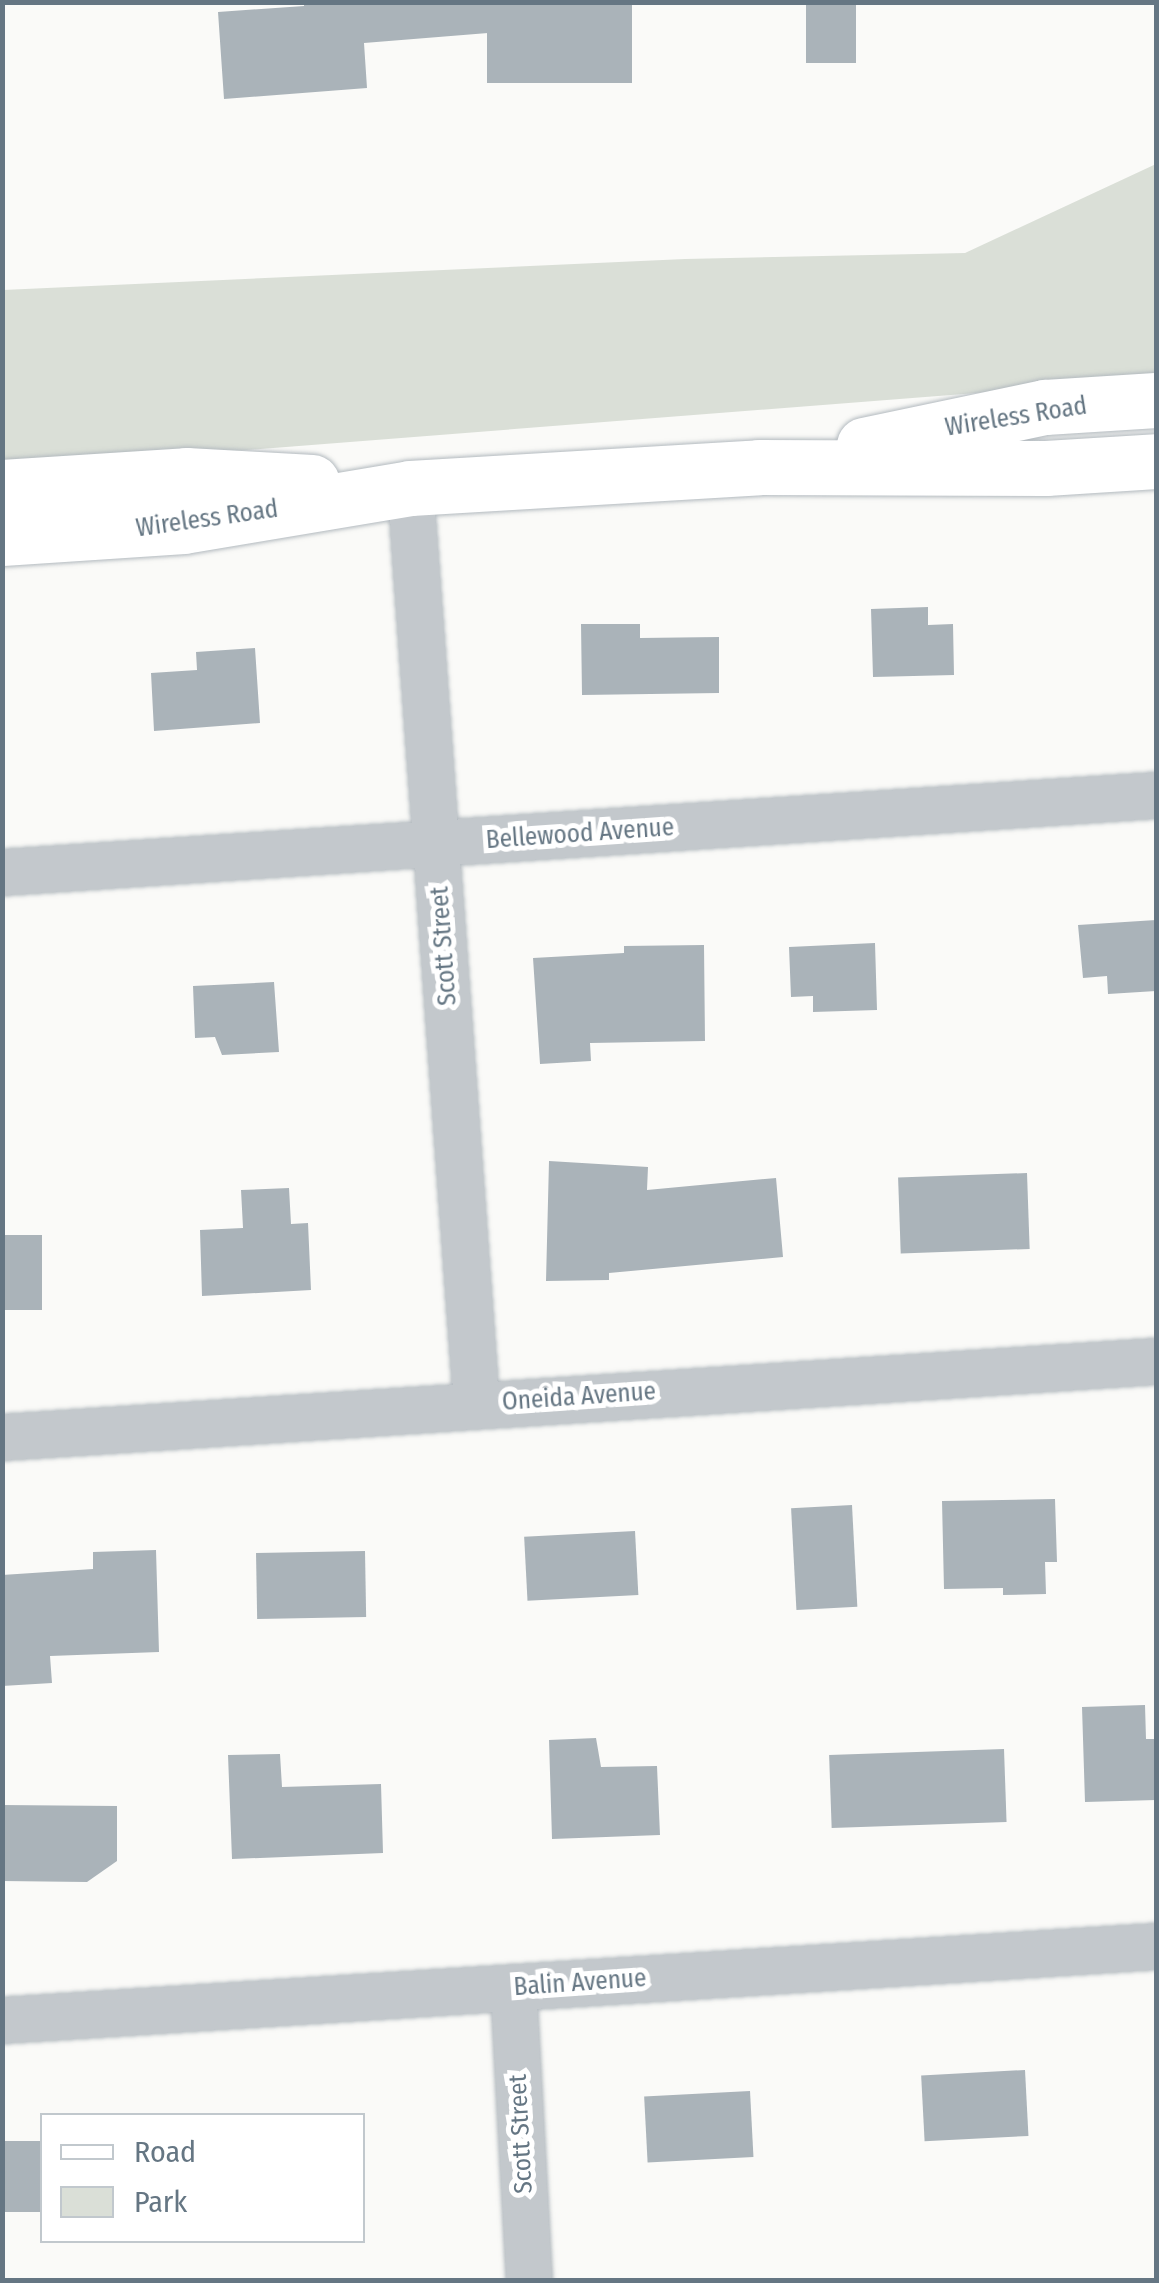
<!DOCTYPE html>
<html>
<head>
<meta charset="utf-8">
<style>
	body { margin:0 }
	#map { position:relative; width:1159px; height:2283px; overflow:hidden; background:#fafaf8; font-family:"Fira Sans Condensed",sans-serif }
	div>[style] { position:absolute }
	.green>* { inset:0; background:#dadfd7 }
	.building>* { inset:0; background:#aab3b9; transform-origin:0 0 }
	.roads { filter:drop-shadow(0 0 2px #b3babf) drop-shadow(0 0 2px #b3babf) }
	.street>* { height:45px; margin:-22.5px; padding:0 22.5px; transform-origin:22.5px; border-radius:22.5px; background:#c3c8cc }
	.secondary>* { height:55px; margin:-27.5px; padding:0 27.5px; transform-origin:27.5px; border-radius:27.5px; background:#fff }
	span { translate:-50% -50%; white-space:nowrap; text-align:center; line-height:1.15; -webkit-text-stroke:10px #fff; paint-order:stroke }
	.street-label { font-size:25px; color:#657683 }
	.frame { position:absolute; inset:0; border:5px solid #657683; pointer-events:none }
	.legend { position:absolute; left:40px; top:2113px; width:325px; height:130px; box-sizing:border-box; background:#fff; border:2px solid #c1c8cd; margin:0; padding:12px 18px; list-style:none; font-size:30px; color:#657683 }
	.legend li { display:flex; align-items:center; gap:20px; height:50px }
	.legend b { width:50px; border:2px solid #c1c8cd }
</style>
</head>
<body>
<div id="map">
	<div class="green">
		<div style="clip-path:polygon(1156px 164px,1156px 379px,3px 469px,3px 290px,685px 259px,965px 253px)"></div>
	</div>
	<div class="building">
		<div style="clip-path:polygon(304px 2px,487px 2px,488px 33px,364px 43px,367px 88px,224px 99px,218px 12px,304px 6px)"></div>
		<div style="left:487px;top:2px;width:145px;height:81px"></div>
		<div style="left:806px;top:2px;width:50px;height:61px"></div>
		<div style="clip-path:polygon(928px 607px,928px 625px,953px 624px,954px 675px,873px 677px,871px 609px)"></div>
		<div style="clip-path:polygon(581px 624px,640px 624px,640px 638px,719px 637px,719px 693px,582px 695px)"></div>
		<div style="clip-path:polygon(255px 648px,260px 723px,154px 731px,151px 673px,197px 670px,196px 652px)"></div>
		<div style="clip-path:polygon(1156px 920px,1156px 991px,1108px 994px,1107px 976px,1083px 978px,1078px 925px)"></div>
		<div style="clip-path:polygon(875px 943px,877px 1010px,813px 1012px,813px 996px,791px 997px,789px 947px)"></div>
		<div style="clip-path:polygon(704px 945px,705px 1041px,590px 1043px,591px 1061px,540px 1064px,533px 958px,624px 953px,624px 946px)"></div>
		<div style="clip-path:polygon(274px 982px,279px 1052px,222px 1055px,215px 1037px,195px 1038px,193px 986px)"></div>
		<div style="clip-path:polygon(549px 1161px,648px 1167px,647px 1190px,776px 1178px,783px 1257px,609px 1273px,609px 1280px,546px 1281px)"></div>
		<div style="left:1027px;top:1173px;width:76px;height:129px;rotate:88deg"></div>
		<div style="clip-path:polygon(289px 1188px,291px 1224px,308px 1223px,311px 1290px,202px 1296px,200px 1230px,243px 1228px,241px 1190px)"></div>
		<div style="left:2px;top:1235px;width:40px;height:75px"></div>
		<div style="clip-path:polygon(1055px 1499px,1057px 1562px,1045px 1562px,1046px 1594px,1003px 1595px,1003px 1588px,944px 1589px,942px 1501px)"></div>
		<div style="left:852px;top:1505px;width:102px;height:61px;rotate:87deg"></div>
		<div style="left:635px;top:1531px;width:64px;height:111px;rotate:87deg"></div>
		<div style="clip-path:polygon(156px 1550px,159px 1652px,50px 1656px,52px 1683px,2px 1686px,2px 1575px,93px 1569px,93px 1552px)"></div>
		<div style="left:365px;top:1551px;width:66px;height:109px;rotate:89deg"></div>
		<div style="clip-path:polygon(1145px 1705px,1146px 1739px,1156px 1739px,1156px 1800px,1085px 1802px,1082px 1707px)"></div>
		<div style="clip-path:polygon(596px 1738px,601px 1767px,657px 1766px,660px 1835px,552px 1839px,549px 1740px)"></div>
		<div style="left:1004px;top:1749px;width:73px;height:175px;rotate:88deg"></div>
		<div style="clip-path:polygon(280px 1754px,282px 1787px,381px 1784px,383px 1853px,232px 1859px,228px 1755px)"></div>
		<div style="clip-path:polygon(2px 1805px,117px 1806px,117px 1861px,87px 1882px,2px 1881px)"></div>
		<div style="left:1025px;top:2070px;width:66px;height:104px;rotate:87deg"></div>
		<div style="left:750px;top:2091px;width:66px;height:106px;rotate:87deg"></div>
		<div style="left:42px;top:2141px;width:71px;height:40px;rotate:90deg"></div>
	</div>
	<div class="roads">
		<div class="street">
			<div style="left:410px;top:488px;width:917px;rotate:85.87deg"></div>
			<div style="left:2px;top:872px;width:1157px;rotate:-3.82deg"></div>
			<div style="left:2px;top:1437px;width:1156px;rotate:-3.77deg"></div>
			<div style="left:513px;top:1987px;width:293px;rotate:86.9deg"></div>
			<div style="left:2px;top:2020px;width:1156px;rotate:-3.67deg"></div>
		</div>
		<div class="secondary">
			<div style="left:864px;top:445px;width:185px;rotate:-11.9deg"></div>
			<div style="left:1045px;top:407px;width:111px;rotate:-3.6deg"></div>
			<div style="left:2px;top:487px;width:184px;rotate:-3.7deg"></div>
			<div style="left:186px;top:475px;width:126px;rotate:3.2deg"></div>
			<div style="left:2px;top:538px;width:182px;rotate:-3.8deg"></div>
			<div style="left:184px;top:526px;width:229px;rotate:-9.5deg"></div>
			<div style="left:410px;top:488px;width:350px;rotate:-3.4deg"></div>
			<div style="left:759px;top:467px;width:287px;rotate:0.2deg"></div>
			<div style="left:1046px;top:468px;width:110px;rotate:-3.6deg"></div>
		</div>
	</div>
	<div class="street-label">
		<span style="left:1016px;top:417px;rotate:-9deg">Wireless Road</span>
		<span style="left:207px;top:519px;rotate:-8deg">Wireless Road</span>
		<span style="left:580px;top:834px;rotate:-4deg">Bellewood Avenue</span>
		<span style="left:444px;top:946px;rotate:-94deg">Scott Street</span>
		<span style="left:579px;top:1397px;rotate:-4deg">Oneida Avenue</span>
		<span style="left:580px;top:1983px;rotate:-4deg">Balin Avenue</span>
		<span style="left:521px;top:2134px;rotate:-93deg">Scott Street</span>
	</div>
	<div class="frame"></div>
	<ul class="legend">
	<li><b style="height:12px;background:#fff"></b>Road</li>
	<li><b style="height:28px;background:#dadfd7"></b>Park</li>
	</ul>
</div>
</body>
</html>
